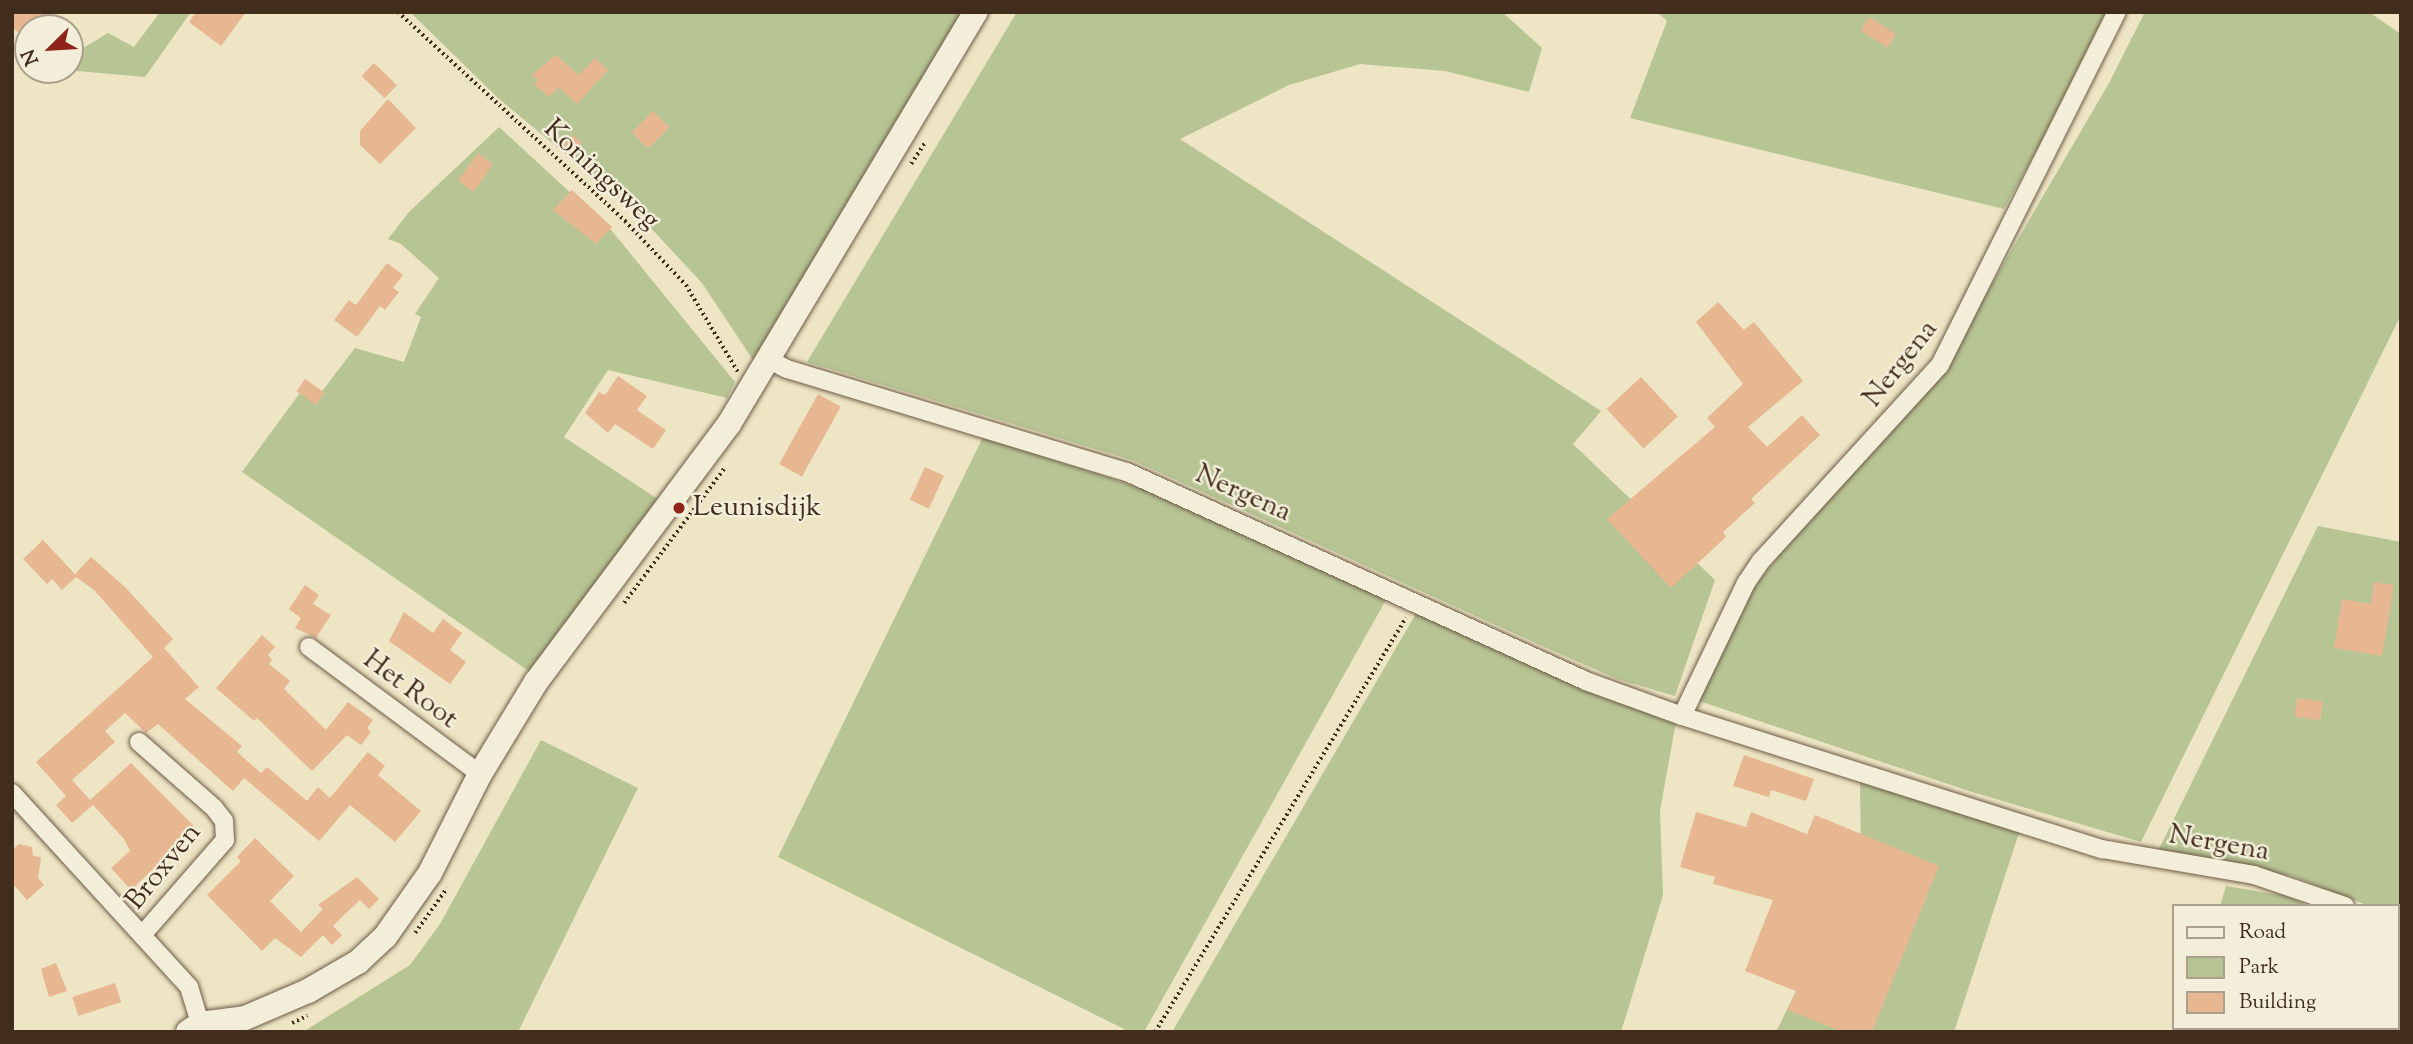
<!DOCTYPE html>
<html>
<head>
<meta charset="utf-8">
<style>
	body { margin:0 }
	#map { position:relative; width:2413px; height:1044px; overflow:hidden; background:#ede5c4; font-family:"Sorts Mill Goudy",serif }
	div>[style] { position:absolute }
	.green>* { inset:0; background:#b7c595 }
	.building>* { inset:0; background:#e6b791; transform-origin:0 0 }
	.path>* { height:3.5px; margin-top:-1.75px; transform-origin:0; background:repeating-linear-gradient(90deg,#422c1c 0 2px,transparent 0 5.5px) }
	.roads { filter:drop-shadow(0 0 2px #6d5a46) drop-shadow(0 0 2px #6d5a46) }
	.street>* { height:18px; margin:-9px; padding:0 9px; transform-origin:9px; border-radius:9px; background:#f3eed9 }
	.secondary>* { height:24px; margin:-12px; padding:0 12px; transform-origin:12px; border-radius:12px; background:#f3eed9 }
	.dots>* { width:19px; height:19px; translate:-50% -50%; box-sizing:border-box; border:4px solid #f3eed9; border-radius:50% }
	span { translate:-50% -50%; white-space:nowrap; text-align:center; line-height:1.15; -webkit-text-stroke:5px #f3eed9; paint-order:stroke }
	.street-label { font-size:28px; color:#422c1c }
	.poi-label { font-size:28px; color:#422c1c }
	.left { translate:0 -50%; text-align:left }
	.frame { position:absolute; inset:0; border:14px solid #422c1c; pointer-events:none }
	.legend { position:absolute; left:2172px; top:904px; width:228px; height:126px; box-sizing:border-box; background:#f3eed9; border:2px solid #aca08d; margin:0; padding:9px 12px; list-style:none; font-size:21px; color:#422c1c }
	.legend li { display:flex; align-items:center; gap:14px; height:35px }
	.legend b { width:35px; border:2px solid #aca08d }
	.north { position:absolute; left:14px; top:14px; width:70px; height:70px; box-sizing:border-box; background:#f3eed9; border:2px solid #aca08d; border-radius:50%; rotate:246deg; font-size:19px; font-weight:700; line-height:28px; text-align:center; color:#422c1c }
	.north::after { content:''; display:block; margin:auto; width:24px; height:32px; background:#8f2418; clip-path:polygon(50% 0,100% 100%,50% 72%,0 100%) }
</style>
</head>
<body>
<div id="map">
	<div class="green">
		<div style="clip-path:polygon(160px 12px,191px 12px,145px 77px,66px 70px,70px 56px,108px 33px,134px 47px)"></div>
		<div style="clip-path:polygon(410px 12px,966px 12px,776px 332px,753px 360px,702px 283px,636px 212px,499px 99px)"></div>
		<div style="clip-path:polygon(1017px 12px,1502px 12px,1542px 48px,1529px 92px,1445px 71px,1360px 64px,1289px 85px,1180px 139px,1601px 411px,1573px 444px,1715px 580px,1675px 696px,1617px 679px,1542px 646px,1132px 460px,807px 362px)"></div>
		<div style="clip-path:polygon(1657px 12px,2113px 12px,2004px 209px,1630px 118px,1667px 21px)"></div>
		<div style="clip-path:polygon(2145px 12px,2369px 12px,2401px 34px,2401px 315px,2141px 842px,1972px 792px,1699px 701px,1751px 591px,1979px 306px,2109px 83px)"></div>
		<div style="clip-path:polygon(499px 127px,612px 231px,735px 382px,727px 398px,608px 370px,564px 437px,659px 500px,530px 672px,242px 472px,305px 386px,320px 394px,355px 348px,404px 362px,421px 317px,415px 314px,439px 278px,401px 244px,388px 239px,409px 212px)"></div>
		<div style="clip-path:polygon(983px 437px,1162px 495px,1387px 598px,1144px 1032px,1130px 1032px,778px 857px)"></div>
		<div style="clip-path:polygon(2318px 526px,2401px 542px,2401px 921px,2397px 906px,2369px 906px,2293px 876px,2165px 855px,2159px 849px)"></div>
		<div style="clip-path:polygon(1417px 612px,1582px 688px,1676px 722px,1660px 811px,1663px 895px,1621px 1032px,1172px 1032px)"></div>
		<div style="clip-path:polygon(541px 740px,638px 788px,518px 1032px,303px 1032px,410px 965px,440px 924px)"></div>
		<div style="clip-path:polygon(1860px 780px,2019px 833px,1954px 1032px,1776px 1032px,1861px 858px)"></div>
		<div style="clip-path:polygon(2226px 886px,2286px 896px,2309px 906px,2220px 906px)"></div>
		<div style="clip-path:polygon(2397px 943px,2401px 1032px,2176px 1032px,2397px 1028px)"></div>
	</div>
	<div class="building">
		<div style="clip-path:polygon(12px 12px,49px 12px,23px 37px,12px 27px)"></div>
		<div style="clip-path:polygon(196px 12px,246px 12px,221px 46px,189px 22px)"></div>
		<div style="left:1869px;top:17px;width:32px;height:16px;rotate:32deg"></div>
		<div style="clip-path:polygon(556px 55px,579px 75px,595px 58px,608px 70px,577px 104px,559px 87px,549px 97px,534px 84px,538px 80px,532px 75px)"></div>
		<div style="left:374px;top:63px;width:32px;height:18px;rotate:44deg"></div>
		<div style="clip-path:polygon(388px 99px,416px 128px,380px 164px,360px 145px,360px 131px)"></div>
		<div style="left:653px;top:111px;width:23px;height:30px;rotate:45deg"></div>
		<div style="left:572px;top:134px;width:13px;height:15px;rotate:42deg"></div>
		<div style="left:478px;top:153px;width:19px;height:34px;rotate:36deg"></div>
		<div style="clip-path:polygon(572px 190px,612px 227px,596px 244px,553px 210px)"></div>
		<div style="clip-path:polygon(387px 263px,403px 275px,393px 288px,399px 292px,385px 310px,380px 306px,357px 337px,334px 320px,349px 300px,356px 305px)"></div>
		<div style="clip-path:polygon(1718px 302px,1744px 330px,1754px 322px,1803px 381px,1748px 427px,1767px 447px,1802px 415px,1820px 435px,1751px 499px,1755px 503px,1723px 532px,1726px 537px,1671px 588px,1607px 519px,1715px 427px,1707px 418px,1743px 384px,1696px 322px)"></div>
		<div style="clip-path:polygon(618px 376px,647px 396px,637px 410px,666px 430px,653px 449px,615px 424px,608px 433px,585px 413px,599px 392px,605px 395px)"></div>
		<div style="left:1641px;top:377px;width:54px;height:47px;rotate:47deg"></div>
		<div style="left:305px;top:379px;width:24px;height:15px;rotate:35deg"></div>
		<div style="left:818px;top:394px;width:26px;height:80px;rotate:29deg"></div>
		<div style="left:925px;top:467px;width:21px;height:36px;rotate:25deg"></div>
		<div style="clip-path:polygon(43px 540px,75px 574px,91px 557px,125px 587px,173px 639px,164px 648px,199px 687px,185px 699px,242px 746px,237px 752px,261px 773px,267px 767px,307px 801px,318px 787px,330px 798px,368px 752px,385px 766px,378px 775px,421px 811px,395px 842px,350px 805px,319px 841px,244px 778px,233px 791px,158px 724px,146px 733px,125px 713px,105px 731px,115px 742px,72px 780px,90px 800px,131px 763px,196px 828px,131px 890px,111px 868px,130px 851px,124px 839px,93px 805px,72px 823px,56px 805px,66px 796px,36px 762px,153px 657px,94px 590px,76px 577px,62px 590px,52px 579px,47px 584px,23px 559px)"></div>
		<div style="clip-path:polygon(2374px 582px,2394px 585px,2382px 656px,2334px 648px,2342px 599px,2371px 604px)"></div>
		<div style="clip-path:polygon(305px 585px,319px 595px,313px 604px,331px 615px,316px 638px,295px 628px,301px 618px,289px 609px)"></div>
		<div style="clip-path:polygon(404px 612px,433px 633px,443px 619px,462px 633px,450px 650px,466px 662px,450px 684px,389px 641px)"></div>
		<div style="clip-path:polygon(262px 635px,275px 647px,268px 655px,272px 660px,269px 664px,290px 681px,284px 689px,326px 730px,348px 702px,373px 720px,367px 728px,371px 732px,361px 745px,347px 735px,312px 771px,257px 718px,254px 721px,216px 688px)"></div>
		<div style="left:2297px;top:698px;width:26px;height:19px;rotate:7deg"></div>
		<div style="clip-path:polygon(1744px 755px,1814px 779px,1806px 801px,1771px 790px,1769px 797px,1733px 786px)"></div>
		<div style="clip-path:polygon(1696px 812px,1746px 827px,1751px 812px,1807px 834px,1815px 815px,1939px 866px,1872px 1032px,1843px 1032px,1788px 1010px,1796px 991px,1745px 971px,1773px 900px,1713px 884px,1715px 877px,1680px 867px)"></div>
		<div style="clip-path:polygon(255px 838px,294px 876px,270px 901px,301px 932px,323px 909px,318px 905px,357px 877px,379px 899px,369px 909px,360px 900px,346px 913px,333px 926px,342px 935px,332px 945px,323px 935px,301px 957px,275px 938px,262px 951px,207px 895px,241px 861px,237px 857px)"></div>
		<div style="clip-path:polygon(19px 844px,32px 847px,33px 856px,41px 857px,38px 878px,44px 885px,27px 900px,12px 883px,12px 850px)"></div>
		<div style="clip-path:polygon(56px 963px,67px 991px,49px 997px,41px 969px)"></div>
		<div style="left:115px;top:983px;width:20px;height:45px;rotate:72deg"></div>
	</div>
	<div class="path">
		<div style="left:398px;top:12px;width:309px;rotate:42.6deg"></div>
		<div style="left:625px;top:221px;width:88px;rotate:46.4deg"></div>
		<div style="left:686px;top:285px;width:101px;rotate:59.1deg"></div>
		<div style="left:911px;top:164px;width:27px;rotate:-57deg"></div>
		<div style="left:624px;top:603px;width:167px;rotate:-53.3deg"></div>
		<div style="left:415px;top:933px;width:55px;rotate:-54.6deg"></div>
		<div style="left:292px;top:1023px;width:17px;rotate:-25deg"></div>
		<div style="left:1155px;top:1032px;width:484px;rotate:-58.8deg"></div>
	</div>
	<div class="roads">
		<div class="street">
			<div style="left:768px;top:359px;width:21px;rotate:28deg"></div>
			<div style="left:787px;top:369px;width:355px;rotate:16.9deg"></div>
			<div style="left:1127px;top:472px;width:504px;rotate:24.48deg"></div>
			<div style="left:1586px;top:681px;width:102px;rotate:20deg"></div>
			<div style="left:1682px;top:716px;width:441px;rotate:17.6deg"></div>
			<div style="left:2102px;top:849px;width:154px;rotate:9.7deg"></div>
			<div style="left:2254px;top:875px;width:96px;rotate:18.8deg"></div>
			<div style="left:309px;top:647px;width:213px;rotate:36.6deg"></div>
			<div style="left:1682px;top:716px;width:148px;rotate:-64.3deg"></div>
			<div style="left:1746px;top:583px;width:27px;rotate:-56deg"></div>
			<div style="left:1761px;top:561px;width:265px;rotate:-47.6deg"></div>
			<div style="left:1940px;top:365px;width:395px;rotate:-63.4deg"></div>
			<div style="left:139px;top:742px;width:100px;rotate:41.3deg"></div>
			<div style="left:214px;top:808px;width:16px;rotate:52deg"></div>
			<div style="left:224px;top:821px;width:19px;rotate:87deg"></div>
			<div style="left:225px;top:840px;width:126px;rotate:131.1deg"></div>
			<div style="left:12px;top:793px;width:263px;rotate:47.6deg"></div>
			<div style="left:189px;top:987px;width:39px;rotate:73deg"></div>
			<div style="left:2397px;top:931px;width:4px;rotate:27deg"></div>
		</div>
		<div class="secondary">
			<div style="left:188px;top:1032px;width:14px;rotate:-34deg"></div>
			<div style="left:200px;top:1024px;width:45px;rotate:-7.6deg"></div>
			<div style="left:245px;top:1018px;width:69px;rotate:-23.2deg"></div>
			<div style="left:308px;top:991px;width:58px;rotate:-30.1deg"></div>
			<div style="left:358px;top:962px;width:37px;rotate:-43deg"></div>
			<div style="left:385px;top:937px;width:78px;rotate:-54.9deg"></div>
			<div style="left:430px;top:873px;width:111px;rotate:-63.2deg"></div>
			<div style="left:480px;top:774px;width:108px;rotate:-58.7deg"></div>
			<div style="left:536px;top:682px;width:322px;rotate:-53.2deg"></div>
			<div style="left:729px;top:424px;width:480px;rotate:-59.1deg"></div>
		</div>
	</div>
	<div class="dots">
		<div style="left:679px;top:508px;background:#8f2418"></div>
	</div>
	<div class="street-label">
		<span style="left:601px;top:175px;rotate:43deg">Koningsweg</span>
		<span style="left:1901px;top:364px;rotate:-52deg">Nergena</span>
		<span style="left:1243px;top:494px;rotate:24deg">Nergena</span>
		<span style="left:410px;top:690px;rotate:37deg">Het Root</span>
		<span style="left:2219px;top:844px;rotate:10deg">Nergena</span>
		<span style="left:164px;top:867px;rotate:-51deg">Broxven</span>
	</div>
	<div class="poi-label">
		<span class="left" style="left:693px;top:508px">Leunisdijk</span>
	</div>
	<div class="frame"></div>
	<ul class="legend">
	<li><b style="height:9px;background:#f3eed9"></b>Road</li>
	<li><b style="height:19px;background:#b7c595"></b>Park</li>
	<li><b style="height:19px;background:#e6b791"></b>Building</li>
	</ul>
	<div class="north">N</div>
</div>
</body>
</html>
